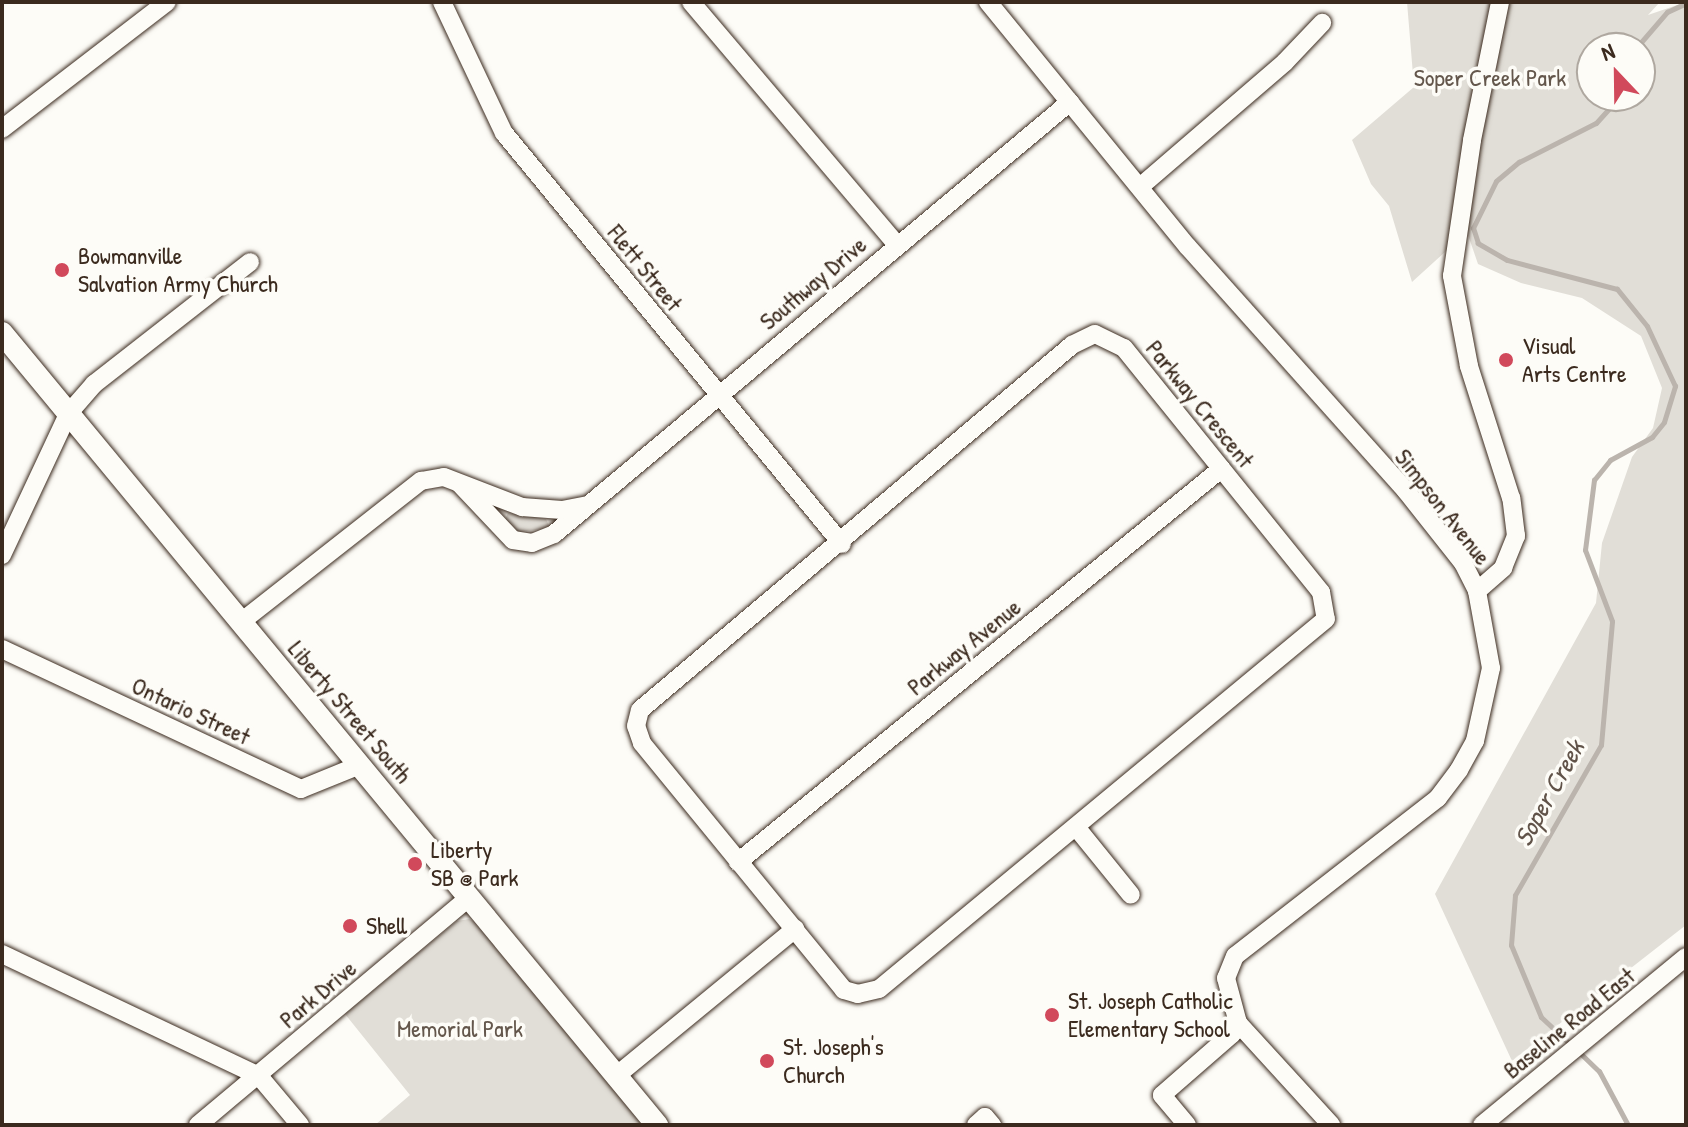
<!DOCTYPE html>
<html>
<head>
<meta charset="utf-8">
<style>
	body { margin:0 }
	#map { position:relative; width:1688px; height:1127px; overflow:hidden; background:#fdfcf7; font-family:"Patrick Hand",sans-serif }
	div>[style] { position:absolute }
	.green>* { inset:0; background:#e1ded7 }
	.stream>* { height:5px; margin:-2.5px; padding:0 2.5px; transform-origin:2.5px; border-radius:2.5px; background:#bbb4ad }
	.roads { filter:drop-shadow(0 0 2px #3b2a1e) drop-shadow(0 0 2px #3b2a1e) }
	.minor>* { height:18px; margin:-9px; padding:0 9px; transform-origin:9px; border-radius:9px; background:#fdfcf7 }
	.major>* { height:22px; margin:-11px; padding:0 11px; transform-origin:11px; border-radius:11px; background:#fdfcf7 }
	.dots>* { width:22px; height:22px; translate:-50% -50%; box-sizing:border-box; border:4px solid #fdfcf7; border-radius:50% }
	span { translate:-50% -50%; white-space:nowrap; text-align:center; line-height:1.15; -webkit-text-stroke:7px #fdfcf7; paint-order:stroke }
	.park-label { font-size:24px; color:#64574c }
	.poi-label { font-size:24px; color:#3b2a1e }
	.left { translate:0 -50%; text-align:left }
	.street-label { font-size:24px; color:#3b2a1e }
	.water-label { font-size:26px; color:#615349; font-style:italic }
	.frame { position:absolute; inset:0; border:4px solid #3b2a1e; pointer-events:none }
	.north { position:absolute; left:1576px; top:32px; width:80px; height:80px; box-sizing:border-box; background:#fdfcf7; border:2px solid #afa8a0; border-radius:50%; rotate:338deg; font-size:22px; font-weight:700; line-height:32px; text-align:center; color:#3b2a1e }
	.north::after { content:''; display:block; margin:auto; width:28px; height:36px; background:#d1495b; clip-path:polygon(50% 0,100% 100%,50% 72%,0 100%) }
</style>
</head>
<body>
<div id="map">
	<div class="green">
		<div style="clip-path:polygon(evenodd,1407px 2px,1660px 2px,1648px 15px,1686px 2px,1686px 925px,1512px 1061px,1435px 894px,1596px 603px,1602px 543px,1632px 457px,1653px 428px,1662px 388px,1641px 336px,1582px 298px,1521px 283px,1478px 264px,1467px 232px,1412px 282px,1389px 206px,1371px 184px,1352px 140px,1414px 87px,1407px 2px,1592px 48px,1640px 48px,1640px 96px,1592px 96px,1592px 48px)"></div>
		<div style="clip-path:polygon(508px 513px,546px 519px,550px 528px,520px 532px,505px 520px)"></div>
		<div style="clip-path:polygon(469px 919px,477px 923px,646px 1125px,375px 1125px,410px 1095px,345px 1014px,457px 921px)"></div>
	</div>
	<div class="stream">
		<div style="left:1636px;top:48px;width:48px;rotate:-49.3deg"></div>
		<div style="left:1667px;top:12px;width:21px;rotate:-25deg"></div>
		<div style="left:1571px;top:1045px;width:41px;rotate:-137deg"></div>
		<div style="left:1541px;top:1017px;width:78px;rotate:-112.6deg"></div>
		<div style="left:1511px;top:945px;width:50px;rotate:-85.4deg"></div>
		<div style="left:1515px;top:895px;width:173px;rotate:-60.2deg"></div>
		<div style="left:1601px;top:745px;width:124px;rotate:-84.9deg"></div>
		<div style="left:1612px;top:621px;width:76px;rotate:-110.8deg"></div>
		<div style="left:1585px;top:550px;width:71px;rotate:-82.7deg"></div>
		<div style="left:1594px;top:480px;width:26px;rotate:-51deg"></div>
		<div style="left:1610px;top:460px;width:48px;rotate:-28.7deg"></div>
		<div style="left:1652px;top:437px;width:19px;rotate:-51deg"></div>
		<div style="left:1664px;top:422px;width:38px;rotate:-73deg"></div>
		<div style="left:1675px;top:386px;width:66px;rotate:-115deg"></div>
		<div style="left:1647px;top:326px;width:48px;rotate:-129deg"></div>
		<div style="left:1617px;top:289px;width:114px;rotate:-165.2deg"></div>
		<div style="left:1507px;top:260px;width:34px;rotate:-150deg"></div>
		<div style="left:1478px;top:243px;width:16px;rotate:-108deg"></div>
		<div style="left:1473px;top:228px;width:52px;rotate:-63.9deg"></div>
		<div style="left:1496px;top:181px;width:30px;rotate:-40deg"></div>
		<div style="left:1519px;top:162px;width:86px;rotate:-26.9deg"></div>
		<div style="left:1596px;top:123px;width:36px;rotate:-48deg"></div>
		<div style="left:1579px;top:1052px;width:28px;rotate:44deg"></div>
		<div style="left:1599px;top:1071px;width:61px;rotate:61.8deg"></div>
	</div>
	<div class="roads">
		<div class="minor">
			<div style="left:442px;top:2px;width:145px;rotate:64.7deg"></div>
			<div style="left:504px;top:133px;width:532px;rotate:50.57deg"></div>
			<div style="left:691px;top:2px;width:319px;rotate:49.7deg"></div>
			<div style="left:988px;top:2px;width:316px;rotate:50.8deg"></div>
			<div style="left:1188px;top:247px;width:327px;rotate:48.2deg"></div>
			<div style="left:1406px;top:491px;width:92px;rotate:51.6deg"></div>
			<div style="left:1463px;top:563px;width:31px;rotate:63deg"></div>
			<div style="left:1477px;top:591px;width:78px;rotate:79.7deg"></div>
			<div style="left:1491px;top:668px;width:75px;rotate:102.4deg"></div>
			<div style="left:1475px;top:741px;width:33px;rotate:119deg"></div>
			<div style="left:1459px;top:770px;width:35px;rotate:127deg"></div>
			<div style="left:1438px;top:798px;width:257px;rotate:142.1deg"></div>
			<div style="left:1235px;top:956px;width:24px;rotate:112deg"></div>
			<div style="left:1226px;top:978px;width:47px;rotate:75.1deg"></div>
			<div style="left:1238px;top:1023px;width:138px;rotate:47.6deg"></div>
			<div style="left:2px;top:129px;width:208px;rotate:-37.6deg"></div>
			<div style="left:1141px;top:186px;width:190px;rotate:-40.7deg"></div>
			<div style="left:1285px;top:62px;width:54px;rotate:-46.5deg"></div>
			<div style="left:1095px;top:334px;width:32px;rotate:26deg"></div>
			<div style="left:1124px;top:348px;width:314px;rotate:51.1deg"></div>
			<div style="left:1321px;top:592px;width:27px;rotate:80deg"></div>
			<div style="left:1326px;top:619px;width:580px;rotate:140.38deg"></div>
			<div style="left:879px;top:989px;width:22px;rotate:167deg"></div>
			<div style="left:858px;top:994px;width:15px;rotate:-164deg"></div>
			<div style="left:844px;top:990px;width:319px;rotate:-129.3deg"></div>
			<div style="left:642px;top:743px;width:18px;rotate:-109deg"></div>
			<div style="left:636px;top:726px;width:16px;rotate:-76deg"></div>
			<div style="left:640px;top:710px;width:566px;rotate:-40.19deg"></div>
			<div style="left:1072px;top:345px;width:25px;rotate:-26deg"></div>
			<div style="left:460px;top:484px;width:77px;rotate:46.6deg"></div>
			<div style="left:513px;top:540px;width:19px;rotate:9deg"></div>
			<div style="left:532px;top:543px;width:24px;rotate:-22deg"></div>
			<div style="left:554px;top:534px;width:673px;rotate:-39.94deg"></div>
			<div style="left:2px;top:555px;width:156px;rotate:-64.9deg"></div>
			<div style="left:68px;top:414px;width:40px;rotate:-49deg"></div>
			<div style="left:94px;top:384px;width:198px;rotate:-38deg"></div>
			<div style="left:1477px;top:591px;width:35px;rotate:-41deg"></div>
			<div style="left:1503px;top:568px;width:35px;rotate:-68deg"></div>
			<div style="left:1516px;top:536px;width:38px;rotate:-97deg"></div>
			<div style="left:1511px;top:498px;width:139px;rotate:-107.7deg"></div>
			<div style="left:1469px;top:366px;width:92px;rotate:-100.7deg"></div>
			<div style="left:1452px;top:276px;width:137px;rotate:-81.6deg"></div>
			<div style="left:1472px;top:140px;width:141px;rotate:-78.5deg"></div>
			<div style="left:241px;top:622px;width:229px;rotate:-38.1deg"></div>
			<div style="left:421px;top:481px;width:23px;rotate:-10deg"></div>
			<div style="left:444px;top:477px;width:84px;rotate:21deg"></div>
			<div style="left:522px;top:507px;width:40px;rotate:4.3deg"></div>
			<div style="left:562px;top:510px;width:25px;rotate:-11deg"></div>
			<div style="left:2px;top:649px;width:330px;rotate:25.1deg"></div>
			<div style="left:301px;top:789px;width:64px;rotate:-22.1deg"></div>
			<div style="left:1076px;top:827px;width:87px;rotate:51deg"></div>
			<div style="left:738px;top:862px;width:623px;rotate:-39.13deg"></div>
			<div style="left:2px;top:954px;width:284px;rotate:25.4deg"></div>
			<div style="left:259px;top:1076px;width:64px;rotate:50.1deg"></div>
			<div style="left:616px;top:1076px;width:232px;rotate:-39.4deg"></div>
			<div style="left:198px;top:1125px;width:354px;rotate:-40deg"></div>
			<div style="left:976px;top:1125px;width:12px;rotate:-42deg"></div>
			<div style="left:985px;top:1117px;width:11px;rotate:49deg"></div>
			<div style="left:1187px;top:1125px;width:39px;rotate:-130deg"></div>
			<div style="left:1162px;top:1095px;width:93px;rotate:-41.1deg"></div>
			<div style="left:1232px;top:1034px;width:13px;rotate:-61deg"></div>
			<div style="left:1482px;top:1125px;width:264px;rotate:-39.5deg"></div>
		</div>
		<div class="major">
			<div style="left:2px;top:333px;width:1028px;rotate:50.41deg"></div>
		</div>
	</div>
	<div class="dots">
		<div style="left:62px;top:270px;background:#d1495b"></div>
		<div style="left:1506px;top:360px;background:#d1495b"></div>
		<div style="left:415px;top:864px;background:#d1495b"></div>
		<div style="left:350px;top:926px;background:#d1495b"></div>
		<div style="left:1052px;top:1015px;background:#d1495b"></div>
		<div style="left:767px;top:1061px;background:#d1495b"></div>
	</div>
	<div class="park-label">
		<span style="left:1490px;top:78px">Soper Creek Park</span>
		<span style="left:460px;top:1029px">Memorial Park</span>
	</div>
	<div class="poi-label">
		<span class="left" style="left:78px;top:270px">Bowmanville<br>Salvation Army Church</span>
		<span class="left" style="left:1522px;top:360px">Visual<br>Arts Centre</span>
		<span class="left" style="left:431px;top:864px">Liberty<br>SB @ Park</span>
		<span class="left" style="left:366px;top:926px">Shell</span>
		<span class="left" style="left:1068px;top:1015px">St. Joseph Catholic<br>Elementary School</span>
		<span class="left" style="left:783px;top:1061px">St. Joseph's<br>Church</span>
	</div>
	<div class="street-label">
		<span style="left:645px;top:268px;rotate:51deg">Flett Street</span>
		<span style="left:813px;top:283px;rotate:-40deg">Southway Drive</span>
		<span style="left:1200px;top:404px;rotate:51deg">Parkway Crescent</span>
		<span style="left:1443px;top:507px;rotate:52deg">Simpson Avenue</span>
		<span style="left:964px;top:647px;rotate:-39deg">Parkway Avenue</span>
		<span style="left:191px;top:711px;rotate:25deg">Ontario Street</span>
		<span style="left:350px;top:712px;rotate:50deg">Liberty Street South</span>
		<span style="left:318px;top:994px;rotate:-40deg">Park Drive</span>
		<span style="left:1569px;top:1023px;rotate:-39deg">Baseline Road East</span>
	</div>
	<div class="water-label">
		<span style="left:1549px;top:793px;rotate:-61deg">Soper Creek</span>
	</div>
	<div class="frame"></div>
	<div class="north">N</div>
</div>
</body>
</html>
